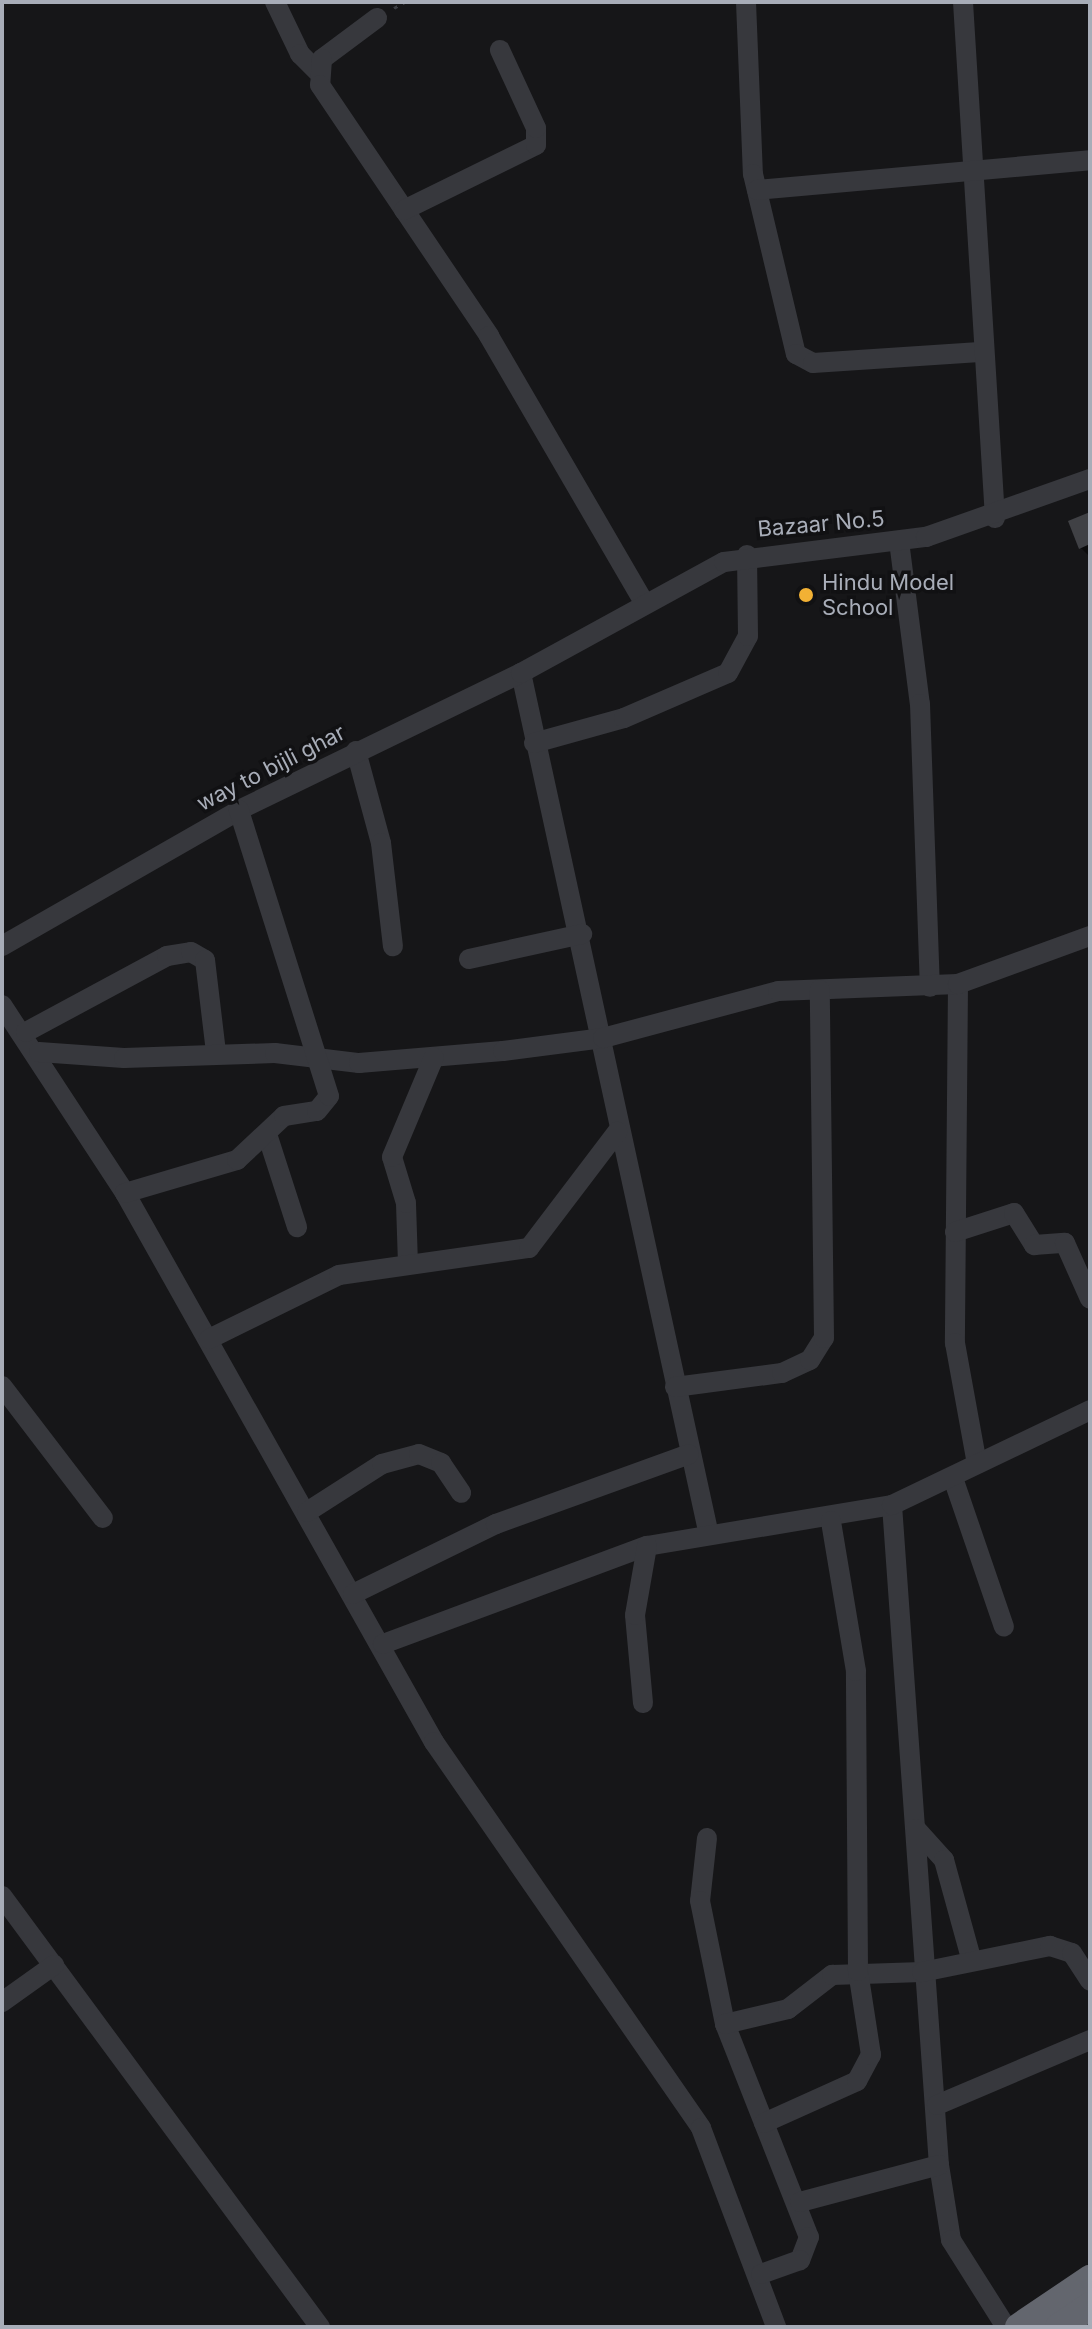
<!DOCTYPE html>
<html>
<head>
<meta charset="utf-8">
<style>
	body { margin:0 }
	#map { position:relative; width:1092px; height:2329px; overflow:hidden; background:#161618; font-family:Inter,sans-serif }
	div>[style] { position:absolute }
	.shadow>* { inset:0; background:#0007 }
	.building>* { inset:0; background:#404145 }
	.path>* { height:3px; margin-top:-1.5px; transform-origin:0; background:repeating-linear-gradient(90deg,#3d3f44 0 4px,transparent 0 10px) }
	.minor>* { height:20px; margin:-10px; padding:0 10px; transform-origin:10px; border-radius:10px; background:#37383d }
	.highway>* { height:28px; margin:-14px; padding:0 14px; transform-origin:14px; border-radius:14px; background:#63666e }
	.dots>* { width:22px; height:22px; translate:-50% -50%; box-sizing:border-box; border:4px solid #111113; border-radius:50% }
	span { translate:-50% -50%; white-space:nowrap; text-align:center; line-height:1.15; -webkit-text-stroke:7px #111113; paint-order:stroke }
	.street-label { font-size:22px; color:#a8adb8 }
	.poi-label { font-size:22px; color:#a8adb8 }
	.left { translate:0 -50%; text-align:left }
	.frame { position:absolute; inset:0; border:4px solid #a8adb8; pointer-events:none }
</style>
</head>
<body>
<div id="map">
	<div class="shadow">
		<div style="clip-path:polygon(1090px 514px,1090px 553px,1088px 555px,1081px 548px)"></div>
	</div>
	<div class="building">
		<div style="clip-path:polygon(1090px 512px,1090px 544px,1079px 549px,1068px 521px)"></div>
	</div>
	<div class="path">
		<div style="left:394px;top:8px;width:13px;rotate:-29deg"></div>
	</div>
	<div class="minor">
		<div style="left:275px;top:2px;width:58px;rotate:64.3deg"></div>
		<div style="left:300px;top:54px;width:24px;rotate:45deg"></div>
		<div style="left:746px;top:2px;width:172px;rotate:87.7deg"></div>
		<div style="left:753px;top:174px;width:185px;rotate:76.6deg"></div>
		<div style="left:796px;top:354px;width:19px;rotate:28deg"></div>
		<div style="left:813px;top:363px;width:167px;rotate:-3.8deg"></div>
		<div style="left:963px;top:2px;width:517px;rotate:86.45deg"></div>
		<div style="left:377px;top:18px;width:69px;rotate:143.3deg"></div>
		<div style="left:322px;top:59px;width:26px;rotate:94deg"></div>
		<div style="left:320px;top:85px;width:303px;rotate:56deg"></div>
		<div style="left:489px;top:336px;width:310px;rotate:59.8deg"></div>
		<div style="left:757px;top:190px;width:334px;rotate:-5.1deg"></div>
		<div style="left:404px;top:210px;width:147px;rotate:-26.2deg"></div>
		<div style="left:536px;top:145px;width:17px;rotate:-90deg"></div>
		<div style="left:536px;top:128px;width:86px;rotate:-114.8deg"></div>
		<div style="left:899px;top:541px;width:164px;rotate:82.7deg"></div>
		<div style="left:920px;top:704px;width:283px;rotate:88deg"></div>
		<div style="left:521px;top:673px;width:878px;rotate:77.7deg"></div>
		<div style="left:534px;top:743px;width:93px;rotate:-15.5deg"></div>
		<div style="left:624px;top:718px;width:113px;rotate:-23.4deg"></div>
		<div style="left:728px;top:673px;width:42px;rotate:-61.6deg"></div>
		<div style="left:748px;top:636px;width:81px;rotate:-90.7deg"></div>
		<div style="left:356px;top:751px;width:95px;rotate:74.8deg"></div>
		<div style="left:381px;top:843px;width:104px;rotate:83.4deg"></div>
		<div style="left:2px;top:946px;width:273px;rotate:-29.8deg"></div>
		<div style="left:239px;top:810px;width:314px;rotate:-25.9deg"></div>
		<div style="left:521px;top:673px;width:231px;rotate:-28.7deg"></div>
		<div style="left:724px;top:562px;width:204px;rotate:-7.1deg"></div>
		<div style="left:926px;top:537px;width:174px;rotate:-19.5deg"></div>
		<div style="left:469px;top:959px;width:116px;rotate:-12.5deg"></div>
		<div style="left:958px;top:984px;width:359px;rotate:90.5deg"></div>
		<div style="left:955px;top:1343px;width:123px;rotate:79.7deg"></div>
		<div style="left:2px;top:1005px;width:225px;rotate:56.8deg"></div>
		<div style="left:125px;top:1193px;width:630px;rotate:60.63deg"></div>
		<div style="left:434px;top:1742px;width:469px;rotate:55.3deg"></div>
		<div style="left:701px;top:2128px;width:213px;rotate:69.3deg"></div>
		<div style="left:26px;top:1032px;width:160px;rotate:-28.3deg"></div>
		<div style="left:167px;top:956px;width:24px;rotate:-9deg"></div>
		<div style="left:191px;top:952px;width:16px;rotate:30deg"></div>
		<div style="left:205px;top:960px;width:93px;rotate:83.2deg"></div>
		<div style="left:39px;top:1052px;width:85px;rotate:4deg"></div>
		<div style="left:124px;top:1058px;width:151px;rotate:-1.9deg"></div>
		<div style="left:275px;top:1053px;width:85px;rotate:6.8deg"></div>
		<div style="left:359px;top:1063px;width:144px;rotate:-4.8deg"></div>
		<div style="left:503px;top:1051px;width:101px;rotate:-7.4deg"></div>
		<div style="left:603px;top:1038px;width:181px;rotate:-15deg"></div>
		<div style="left:778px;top:991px;width:180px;rotate:-2.2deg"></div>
		<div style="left:958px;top:984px;width:140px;rotate:-20deg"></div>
		<div style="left:267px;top:1134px;width:98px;rotate:72.1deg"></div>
		<div style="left:125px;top:1193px;width:117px;rotate:-16.4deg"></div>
		<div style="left:237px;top:1160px;width:64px;rotate:-43.1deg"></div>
		<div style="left:284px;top:1116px;width:33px;rotate:-9deg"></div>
		<div style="left:317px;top:1111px;width:19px;rotate:-51deg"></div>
		<div style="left:329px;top:1096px;width:300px;rotate:-107.5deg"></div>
		<div style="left:955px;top:1232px;width:62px;rotate:-17.9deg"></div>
		<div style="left:1014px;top:1213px;width:38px;rotate:58deg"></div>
		<div style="left:1034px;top:1245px;width:31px;rotate:-4deg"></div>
		<div style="left:1065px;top:1243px;width:61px;rotate:65.9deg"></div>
		<div style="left:408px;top:1264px;width:61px;rotate:-91.9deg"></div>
		<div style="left:406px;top:1203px;width:48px;rotate:-106.9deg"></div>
		<div style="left:392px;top:1157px;width:108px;rotate:-67.2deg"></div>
		<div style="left:209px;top:1339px;width:145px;rotate:-26.2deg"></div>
		<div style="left:339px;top:1275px;width:192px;rotate:-8.1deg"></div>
		<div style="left:529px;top:1248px;width:146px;rotate:-52.8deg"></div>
		<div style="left:2px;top:1386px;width:166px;rotate:52.6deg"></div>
		<div style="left:675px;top:1387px;width:108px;rotate:-7.5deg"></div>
		<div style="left:782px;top:1373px;width:31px;rotate:-25deg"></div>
		<div style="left:810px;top:1360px;width:26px;rotate:-58deg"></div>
		<div style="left:824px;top:1338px;width:348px;rotate:-90.7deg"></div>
		<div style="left:953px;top:1478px;width:157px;rotate:71.1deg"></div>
		<div style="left:892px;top:1505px;width:662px;rotate:85.93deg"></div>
		<div style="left:939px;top:2165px;width:76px;rotate:80.9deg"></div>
		<div style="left:951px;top:2240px;width:103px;rotate:57.7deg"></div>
		<div style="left:307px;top:1512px;width:89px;rotate:-32.6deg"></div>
		<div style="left:382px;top:1464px;width:38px;rotate:-15deg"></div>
		<div style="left:419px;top:1454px;width:24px;rotate:22deg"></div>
		<div style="left:441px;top:1463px;width:36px;rotate:56deg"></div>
		<div style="left:353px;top:1594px;width:159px;rotate:-26.1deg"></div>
		<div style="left:496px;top:1524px;width:205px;rotate:-19.9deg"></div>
		<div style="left:383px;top:1644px;width:282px;rotate:-20.4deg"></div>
		<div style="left:647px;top:1546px;width:248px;rotate:-9.5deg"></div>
		<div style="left:892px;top:1505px;width:220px;rotate:-25.6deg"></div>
		<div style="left:643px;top:1703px;width:88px;rotate:-95.2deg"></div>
		<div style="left:635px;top:1615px;width:70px;rotate:-80.1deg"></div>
		<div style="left:916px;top:1829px;width:42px;rotate:47.9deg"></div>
		<div style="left:944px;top:1860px;width:102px;rotate:74.6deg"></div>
		<div style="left:707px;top:1838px;width:63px;rotate:96.3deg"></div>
		<div style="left:700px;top:1901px;width:126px;rotate:78.5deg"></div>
		<div style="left:725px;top:2024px;width:229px;rotate:68.5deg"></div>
		<div style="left:809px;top:2237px;width:25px;rotate:111deg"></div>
		<div style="left:800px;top:2260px;width:41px;rotate:160.3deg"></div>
		<div style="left:2px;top:1896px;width:536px;rotate:53.58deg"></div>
		<div style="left:2px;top:2002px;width:64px;rotate:-35.4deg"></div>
		<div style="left:725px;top:2024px;width:65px;rotate:-13.4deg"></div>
		<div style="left:788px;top:2009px;width:56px;rotate:-37.7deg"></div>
		<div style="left:832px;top:1975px;width:90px;rotate:-1.9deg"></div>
		<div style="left:922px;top:1972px;width:131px;rotate:-11.5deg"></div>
		<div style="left:1050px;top:1946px;width:23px;rotate:18deg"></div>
		<div style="left:1072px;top:1953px;width:33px;rotate:57deg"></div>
		<div style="left:937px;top:2105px;width:166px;rotate:-23deg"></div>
		<div style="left:764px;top:2123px;width:102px;rotate:-24.3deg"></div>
		<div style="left:857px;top:2081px;width:30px;rotate:-62deg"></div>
		<div style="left:871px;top:2055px;width:85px;rotate:-98.8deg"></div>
		<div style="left:858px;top:1971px;width:300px;rotate:-90.4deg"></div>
		<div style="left:856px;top:1671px;width:152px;rotate:-99.5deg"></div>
		<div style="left:800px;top:2202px;width:144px;rotate:-14.9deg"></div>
	</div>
	<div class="highway">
		<div style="left:1019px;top:2327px;width:86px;rotate:-34.1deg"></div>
		<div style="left:1059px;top:2327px;width:37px;rotate:-34deg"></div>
	</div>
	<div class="dots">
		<div style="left:806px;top:595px;background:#f2b134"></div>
	</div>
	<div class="street-label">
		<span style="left:821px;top:524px;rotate:-5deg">Bazaar No.5</span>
		<span style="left:271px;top:768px;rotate:-27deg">way to bijli ghar</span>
	</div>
	<div class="poi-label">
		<span class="left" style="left:822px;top:595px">Hindu Model<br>School</span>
	</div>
	<div class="frame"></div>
</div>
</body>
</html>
